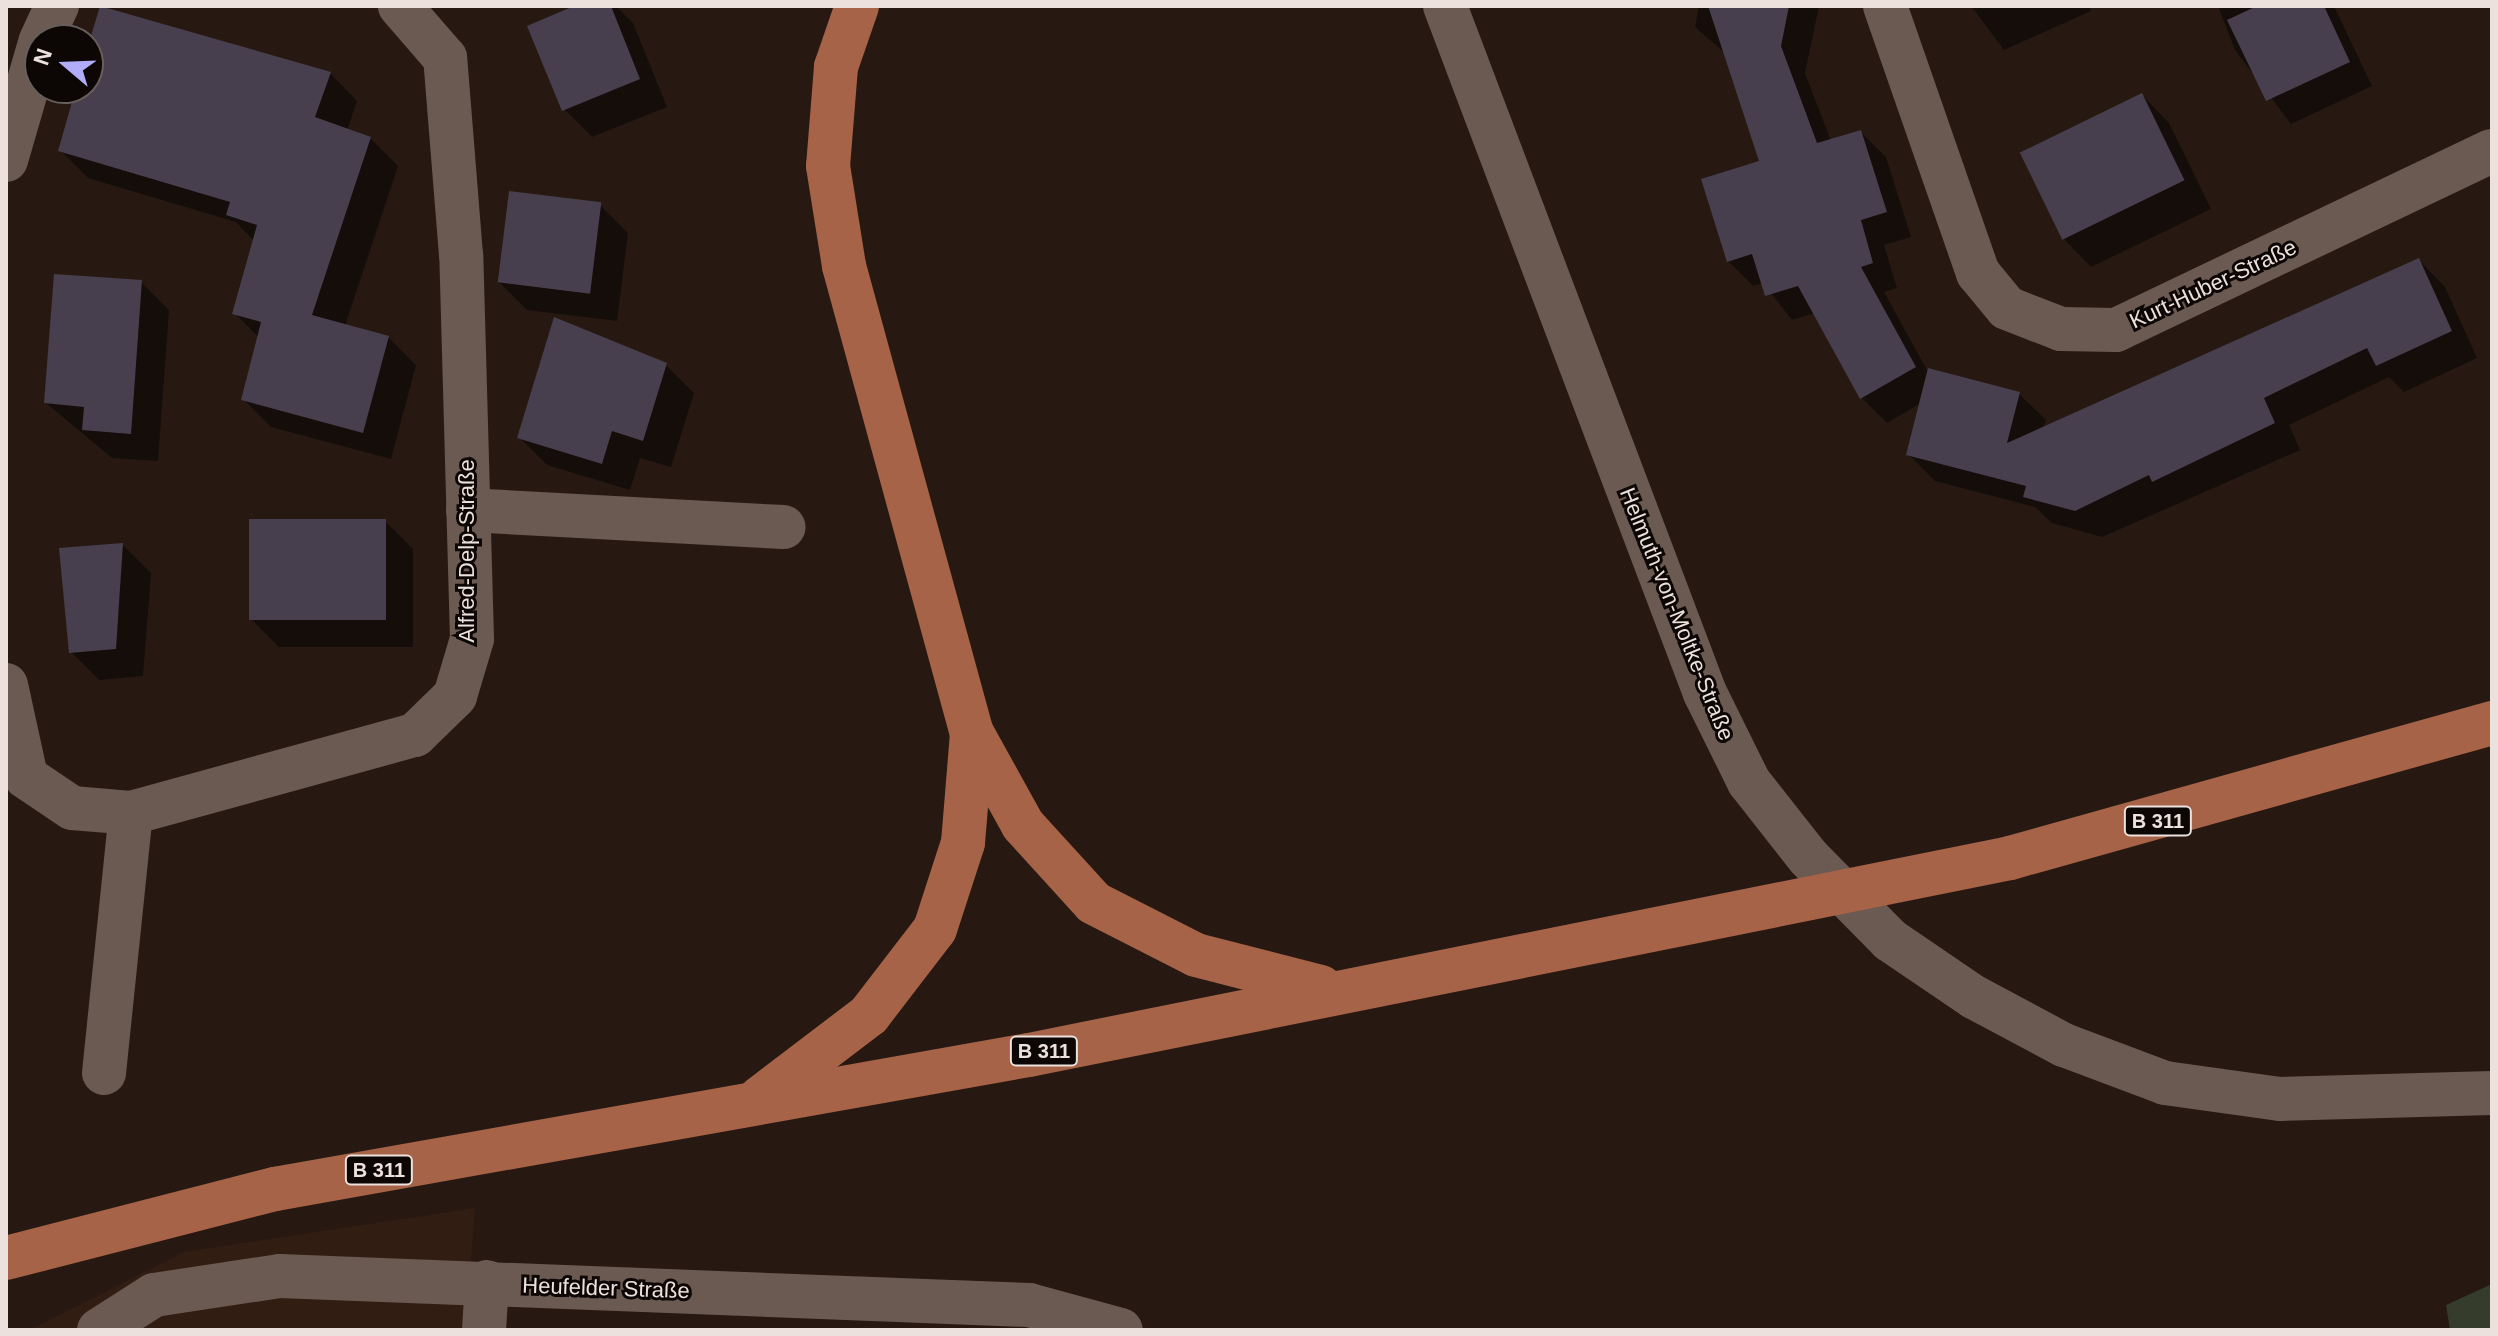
<!DOCTYPE html>
<html>
<head>
<meta charset="utf-8">
<style>
	body { margin:0 }
	#map { position:relative; width:2498px; height:1336px; overflow:hidden; background:#271912; font-family:Helvetica,sans-serif }
	div>[style] { position:absolute }
	.built>* { inset:0; background:#311d12 }
	.green>* { inset:0; background:#353c2c }
	.shadow>* { inset:0; background:#0007 }
	.building>* { inset:0; background:#473f4d; transform-origin:0 0 }
	.minor>* { height:44px; margin:-22px; padding:0 22px; transform-origin:22px; border-radius:22px; background:#6b5a51 }
	.major>* { height:44px; margin:-22px; padding:0 22px; transform-origin:22px; border-radius:22px; background:#a66347 }
	span { translate:-50% -50%; white-space:nowrap; text-align:center; line-height:1.15; -webkit-text-stroke:6px #0c0604; paint-order:stroke }
	.shield-label span { padding:2px 6px; background:#0c0604; border:2px solid; border-radius:6px; -webkit-text-stroke-width:0 }
	.shield-label { font-size:20px; color:#ece1dc; font-weight:700 }
	.street-label { font-size:22px; color:#ece1dc }
	.frame { position:absolute; inset:0; border:8px solid #ece1dc; pointer-events:none }
	.north { position:absolute; left:24px; top:24px; width:80px; height:80px; box-sizing:border-box; background:#0c0604; border:2px solid #665e5a; border-radius:50%; rotate:289deg; font-size:22px; font-weight:700; line-height:32px; text-align:center; color:#ece1dc }
	.north::after { content:''; display:block; margin:auto; width:28px; height:36px; background:#b2adf9; clip-path:polygon(50% 0,100% 100%,50% 72%,0 100%) }
</style>
</head>
<body>
<div id="map">
	<div class="built">
		<div style="clip-path:polygon(475px 1208px,465px 1330px,30px 1330px,184px 1252px)"></div>
	</div>
	<div class="green">
		<div style="clip-path:polygon(2492px 1284px,2492px 1330px,2450px 1330px,2446px 1305px)"></div>
	</div>
	<div class="shadow">
		<div style="clip-path:polygon(580px 6px,616px 6px,633px 23px,667px 107px,592px 137px,564px 109px)"></div>
		<div style="clip-path:polygon(1699px 6px,1819px 6px,1805px 73px,1831px 141px,1861px 132px,1886px 157px,1911px 237px,1884px 245px,1897px 288px,1884px 292px,1927px 370px,2019px 394px,2046px 420px,2043px 429px,2419px 260px,2445px 287px,2477px 358px,2404px 392px,2389px 377px,2289px 425px,2300px 450px,2102px 537px,2052px 523px,2035px 507px,1935px 481px,1908px 454px,1921px 403px,1887px 423px,1862px 398px,1815px 313px,1792px 320px,1763px 283px,1753px 286px,1728px 261px,1762px 162px,1726px 54px,1695px 27px)"></div>
		<div style="clip-path:polygon(1971px 6px,2089px 6px,2091px 11px,2004px 50px)"></div>
		<div style="clip-path:polygon(2218px 6px,2334px 6px,2372px 86px,2291px 124px,2235px 50px)"></div>
		<div style="clip-path:polygon(88px 54px,330px 73px,357px 101px,347px 131px,370px 138px,398px 166px,345px 326px,388px 337px,416px 365px,391px 459px,271px 427px,243px 399px,259px 338px,235px 313px,254px 241px,236px 222px,88px 178px,60px 150px,78px 88px,88px 88px)"></div>
		<div style="clip-path:polygon(2142px 95px,2169px 123px,2211px 209px,2091px 267px,2064px 239px)"></div>
		<div style="clip-path:polygon(600px 205px,628px 233px,617px 321px,527px 310px,499px 282px)"></div>
		<div style="clip-path:polygon(141px 282px,169px 310px,158px 461px,112px 458px,46px 403px)"></div>
		<div style="clip-path:polygon(555px 319px,666px 365px,694px 393px,671px 467px,640px 458px,630px 490px,547px 465px,519px 437px)"></div>
		<div style="clip-path:polygon(385px 521px,413px 549px,413px 647px,279px 647px,251px 619px)"></div>
		<div style="clip-path:polygon(123px 545px,151px 573px,143px 676px,99px 680px,71px 652px)"></div>
	</div>
	<div class="building">
		<div style="clip-path:polygon(100px 6px,331px 72px,315px 117px,371px 137px,312px 315px,389px 336px,363px 433px,241px 400px,261px 322px,232px 314px,257px 225px,226px 215px,230px 202px,58px 151px,76px 88px,88px 88px,88px 46px)"></div>
		<div style="clip-path:polygon(574px 6px,611px 6px,640px 79px,562px 111px,527px 26px)"></div>
		<div style="clip-path:polygon(1708px 6px,1789px 6px,1781px 46px,1817px 143px,1861px 130px,1887px 212px,1861px 220px,1873px 263px,1861px 267px,1916px 367px,1860px 399px,1798px 286px,1765px 296px,1752px 254px,1727px 262px,1701px 179px,1759px 161px)"></div>
		<div style="clip-path:polygon(2257px 6px,2324px 6px,2350px 62px,2266px 101px,2227px 20px)"></div>
		<div style="left:2142px;top:93px;width:97px;height:136px;rotate:64deg"></div>
		<div style="left:509px;top:191px;width:93px;height:92px;rotate:7deg"></div>
		<div style="clip-path:polygon(2419px 258px,2452px 331px,2376px 366px,2367px 348px,2264px 398px,2275px 423px,2152px 482px,2149px 475px,2075px 511px,2023px 497px,2026px 486px,1906px 455px,1928px 368px,2020px 392px,2007px 443px)"></div>
		<div style="clip-path:polygon(54px 274px,142px 280px,131px 434px,82px 430px,84px 407px,44px 403px)"></div>
		<div style="clip-path:polygon(554px 317px,667px 363px,643px 441px,612px 431px,602px 464px,517px 438px)"></div>
		<div style="left:249px;top:519px;width:137px;height:101px"></div>
		<div style="clip-path:polygon(123px 543px,116px 649px,69px 653px,59px 548px)"></div>
	</div>
	<div class="minor">
		<div style="left:1445px;top:6px;width:735px;rotate:69.27deg"></div>
		<div style="left:1705px;top:693px;width:99px;rotate:63.7deg"></div>
		<div style="left:1749px;top:782px;width:95px;rotate:51.8deg"></div>
		<div style="left:1808px;top:857px;width:117px;rotate:45.3deg"></div>
		<div style="left:1890px;top:940px;width:102px;rotate:34.2deg"></div>
		<div style="left:1974px;top:997px;width:102px;rotate:28.1deg"></div>
		<div style="left:2064px;top:1045px;width:108px;rotate:20.6deg"></div>
		<div style="left:2165px;top:1083px;width:116px;rotate:7.9deg"></div>
		<div style="left:2280px;top:1099px;width:212px;rotate:-1.6deg"></div>
		<div style="left:1885px;top:6px;width:283px;rotate:70.8deg"></div>
		<div style="left:1978px;top:273px;width:45px;rotate:50.4deg"></div>
		<div style="left:2007px;top:308px;width:58px;rotate:21.3deg"></div>
		<div style="left:2061px;top:329px;width:55px;rotate:1deg"></div>
		<div style="left:2116px;top:330px;width:416px;rotate:-25.5deg"></div>
		<div style="left:41px;top:40px;width:38px;rotate:-65deg"></div>
		<div style="left:6px;top:160px;width:122px;rotate:-73.8deg"></div>
		<div style="left:468px;top:510px;width:316px;rotate:3.1deg"></div>
		<div style="left:6px;top:685px;width:94px;rotate:77.7deg"></div>
		<div style="left:26px;top:777px;width:55px;rotate:34deg"></div>
		<div style="left:72px;top:808px;width:59px;rotate:4.8deg"></div>
		<div style="left:131px;top:813px;width:295px;rotate:-15.4deg"></div>
		<div style="left:415px;top:735px;width:56px;rotate:-44.3deg"></div>
		<div style="left:455px;top:696px;width:59px;rotate:-73.4deg"></div>
		<div style="left:472px;top:639px;width:384px;rotate:-91.6deg"></div>
		<div style="left:461px;top:255px;width:198px;rotate:-94.6deg"></div>
		<div style="left:445px;top:58px;width:69px;rotate:-130.9deg"></div>
		<div style="left:104px;top:1073px;width:261px;rotate:-84.1deg"></div>
		<div style="left:99px;top:1330px;width:65px;rotate:-32.5deg"></div>
		<div style="left:154px;top:1295px;width:127px;rotate:-8.6deg"></div>
		<div style="left:280px;top:1276px;width:750px;rotate:2.22deg"></div>
		<div style="left:1029px;top:1305px;width:95px;rotate:15.2deg"></div>
		<div style="left:484px;top:1330px;width:48px;rotate:-86.4deg"></div>
	</div>
	<div class="major">
		<div style="left:857px;top:6px;width:65px;rotate:109deg"></div>
		<div style="left:836px;top:67px;width:99px;rotate:94.6deg"></div>
		<div style="left:828px;top:166px;width:101px;rotate:80.9deg"></div>
		<div style="left:844px;top:266px;width:484px;rotate:74.7deg"></div>
		<div style="left:972px;top:733px;width:105px;rotate:61deg"></div>
		<div style="left:1023px;top:825px;width:105px;rotate:47.7deg"></div>
		<div style="left:1094px;top:903px;width:114px;rotate:27deg"></div>
		<div style="left:1196px;top:955px;width:129px;rotate:14.4deg"></div>
		<div style="left:760px;top:1098px;width:137px;rotate:-37.3deg"></div>
		<div style="left:869px;top:1015px;width:108px;rotate:-52.5deg"></div>
		<div style="left:935px;top:929px;width:90px;rotate:-72deg"></div>
		<div style="left:963px;top:843px;width:110px;rotate:-85.3deg"></div>
		<div style="left:6px;top:1258px;width:278px;rotate:-14.4deg"></div>
		<div style="left:275px;top:1189px;width:766px;rotate:-10.08deg"></div>
		<div style="left:1029px;top:1055px;width:1001px;rotate:-11.35deg"></div>
		<div style="left:2010px;top:858px;width:501px;rotate:-15.65deg"></div>
	</div>
	<div class="shield-label">
		<span style="left:2158px;top:821px">B 311</span>
		<span style="left:1044px;top:1051px">B 311</span>
		<span style="left:379px;top:1170px">B 311</span>
	</div>
	<div class="street-label">
		<span style="left:2213px;top:284px;rotate:-25deg">Kurt-Huber-Straße</span>
		<span style="left:467px;top:551px;rotate:-90deg">Alfred-Delp-Straße</span>
		<span style="left:1677px;top:614px;rotate:68deg">Helmuth-von-Moltke-Straße</span>
		<span style="left:606px;top:1288px;rotate:2deg">Heufelder Straße</span>
	</div>
	<div class="frame"></div>
	<div class="north">N</div>
</div>
</body>
</html>
